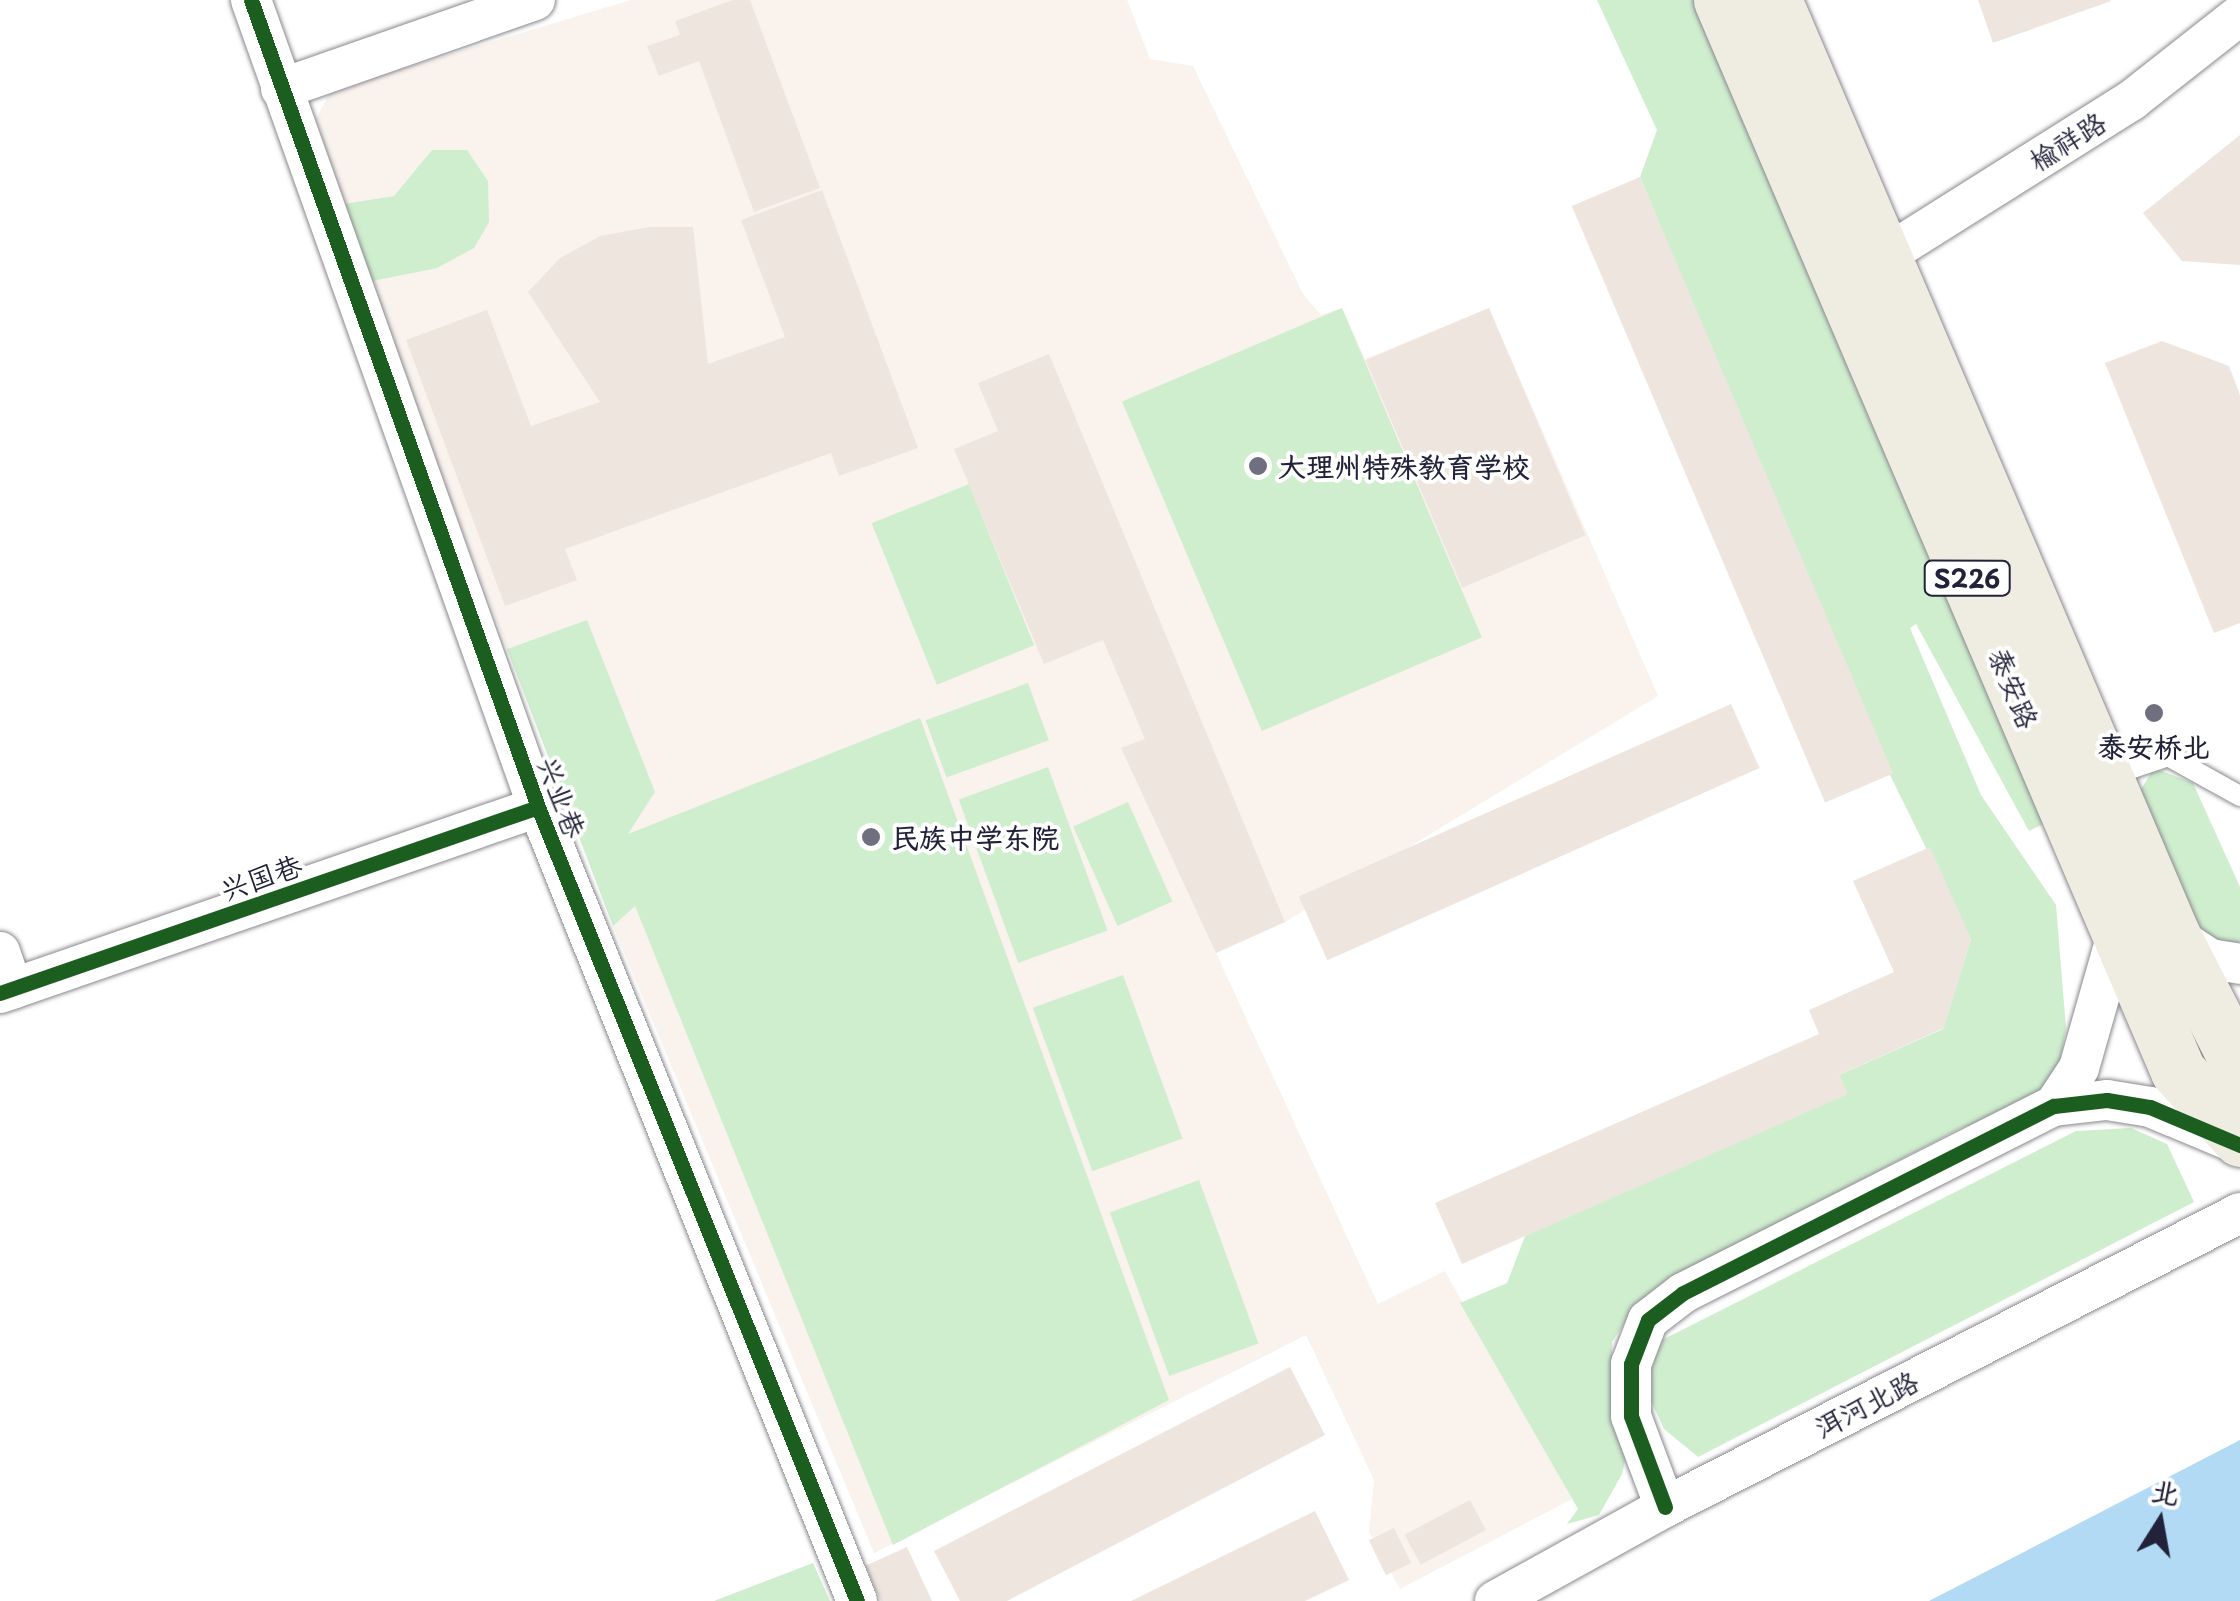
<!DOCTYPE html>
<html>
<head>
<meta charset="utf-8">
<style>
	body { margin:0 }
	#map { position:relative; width:2240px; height:1601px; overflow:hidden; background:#fff; font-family:"Playpen Sans","LXGW WenKai TC",sans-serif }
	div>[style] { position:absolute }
	.built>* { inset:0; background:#faf2ed }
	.green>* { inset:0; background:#cfeece; transform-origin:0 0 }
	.water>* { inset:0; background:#b3daf5 }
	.building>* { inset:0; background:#eee5df; transform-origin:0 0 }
	.roads { filter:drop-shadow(0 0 2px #8a8a8f) drop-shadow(0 0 2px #8a8a8f) }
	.lane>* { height:20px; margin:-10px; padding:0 10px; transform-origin:10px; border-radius:10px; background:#fff }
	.street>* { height:40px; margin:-20px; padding:0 20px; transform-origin:20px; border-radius:20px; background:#fff }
	.primary>* { height:55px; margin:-27.5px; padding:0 27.5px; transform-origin:27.5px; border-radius:27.5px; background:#efede1 }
	.cycleway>* { height:15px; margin:-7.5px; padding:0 7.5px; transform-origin:7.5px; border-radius:7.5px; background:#1b5e20 }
	.dots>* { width:28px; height:28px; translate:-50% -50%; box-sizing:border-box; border:5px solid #fff; border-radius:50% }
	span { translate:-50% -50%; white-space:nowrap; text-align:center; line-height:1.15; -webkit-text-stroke:8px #fff; paint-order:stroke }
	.shield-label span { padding:2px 8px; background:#fff; border:2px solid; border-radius:8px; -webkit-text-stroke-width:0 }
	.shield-label { font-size:25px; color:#22223b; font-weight:700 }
	.street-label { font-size:28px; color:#22223b }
	.poi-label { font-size:28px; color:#22223b; font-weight:700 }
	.left { translate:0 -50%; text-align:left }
	.north { position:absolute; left:2110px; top:1471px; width:100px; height:100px; -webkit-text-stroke:8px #fff; paint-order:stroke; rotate:11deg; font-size:28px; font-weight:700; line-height:40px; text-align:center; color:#22223b }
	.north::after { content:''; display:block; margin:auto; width:35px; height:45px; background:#22223b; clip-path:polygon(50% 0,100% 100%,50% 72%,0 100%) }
</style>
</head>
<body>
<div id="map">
	<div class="built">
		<div style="clip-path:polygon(631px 0,1127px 0,1150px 59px,1193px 66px,1303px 294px,1321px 315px,1342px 308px,1365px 359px,1489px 308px,1658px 696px,1285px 922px,1216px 953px,1378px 1304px,1445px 1271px,1572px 1499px,1400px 1589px,1369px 1532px,1374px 1480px,1306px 1335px,874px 1553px,613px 926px,310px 131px,331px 90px)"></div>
	</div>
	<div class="green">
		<div style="clip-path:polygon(1597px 0,1701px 0,2061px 816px,2029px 831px,1916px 624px,1910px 628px,1981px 795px,2056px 905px,2066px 1028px,2058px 1079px,2031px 1101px,1959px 1129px,1682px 1273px,1635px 1308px,1612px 1342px,1611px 1400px,1626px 1457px,1622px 1474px,1599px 1515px,1567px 1524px,1578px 1509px,1460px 1303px,1507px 1283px,1525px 1236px,1847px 1094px,1839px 1075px,1943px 1029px,1971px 939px,1890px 775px,1640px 177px,1657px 130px)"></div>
		<div style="clip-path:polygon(432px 150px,467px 150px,488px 181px,489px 222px,474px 248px,437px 268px,368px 282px,338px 205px,394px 196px)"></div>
		<div style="left:1342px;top:308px;width:358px;height:239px;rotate:67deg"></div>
		<div style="left:969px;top:484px;width:174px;height:105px;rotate:68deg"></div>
		<div style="clip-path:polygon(587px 620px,655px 792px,628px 834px,920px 718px,1169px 1400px,893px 1545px,635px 906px,613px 926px,507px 649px)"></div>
		<div style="left:1028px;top:683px;width:61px;height:109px;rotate:70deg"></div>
		<div style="left:1048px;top:767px;width:174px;height:95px;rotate:70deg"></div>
		<div style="clip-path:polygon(2154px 768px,2193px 783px,2240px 887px,2240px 941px,2229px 949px,2210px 945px,2129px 809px)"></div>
		<div style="left:1128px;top:802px;width:109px;height:60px;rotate:66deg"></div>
		<div style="left:1123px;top:975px;width:174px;height:96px;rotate:70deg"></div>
		<div style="clip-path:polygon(2131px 1128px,2167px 1144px,2194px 1202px,1698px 1457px,1664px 1429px,1646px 1390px,1660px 1341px,2076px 1131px)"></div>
		<div style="left:1199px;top:1180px;width:174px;height:95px;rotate:70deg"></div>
		<div style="clip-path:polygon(813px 1563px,830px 1601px,714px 1601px)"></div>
	</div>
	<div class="water">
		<div style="clip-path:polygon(2240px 1440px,2240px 1601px,1929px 1601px)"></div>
	</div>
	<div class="building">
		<div style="clip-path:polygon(733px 0,750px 0,820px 188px,754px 212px,699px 61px,659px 76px,647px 46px,680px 35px,675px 21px)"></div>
		<div style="clip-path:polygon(1978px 0,2110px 0,2111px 1px,1993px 43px)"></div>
		<div style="clip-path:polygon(2240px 135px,2240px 265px,2182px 261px,2143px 213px)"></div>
		<div style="left:1640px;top:177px;width:648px;height:74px;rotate:67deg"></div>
		<div style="clip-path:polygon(822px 190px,918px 448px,839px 476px,831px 453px,565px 549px,577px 580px,505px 606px,406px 340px,487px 310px,531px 426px,600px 402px,528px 292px,560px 258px,600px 236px,650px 227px,693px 227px,708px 364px,785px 337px,741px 220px)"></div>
		<div style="left:1489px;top:308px;width:247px;height:134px;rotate:67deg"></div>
		<div style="clip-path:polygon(2162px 341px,2229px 366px,2240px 395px,2240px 623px,2214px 633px,2105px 363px)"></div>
		<div style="clip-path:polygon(1049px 354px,1285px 922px,1216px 953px,1121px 748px,1145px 739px,1103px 640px,1044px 664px,954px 449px,998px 431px,978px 383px)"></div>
		<div style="left:1731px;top:704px;width:70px;height:473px;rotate:66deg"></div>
		<div style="clip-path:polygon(1930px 847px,1971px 939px,1944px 1028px,1839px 1075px,1848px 1094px,1462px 1264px,1435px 1203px,1819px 1034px,1809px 1010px,1894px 972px,1853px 881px)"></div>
		<div style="clip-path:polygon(1290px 1367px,1325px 1435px,1007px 1601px,960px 1601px,934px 1551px)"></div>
		<div style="left:1470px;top:1500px;width:34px;height:74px;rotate:62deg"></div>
		<div style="clip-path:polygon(1315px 1511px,1349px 1580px,1305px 1601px,1131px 1601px)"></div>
		<div style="left:1394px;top:1528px;width:39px;height:28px;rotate:64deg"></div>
		<div style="clip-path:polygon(907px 1547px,932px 1601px,881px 1601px,865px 1566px)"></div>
	</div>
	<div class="roads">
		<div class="lane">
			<div style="left:2106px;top:777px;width:65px;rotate:-18.7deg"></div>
			<div style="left:2168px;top:756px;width:82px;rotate:29.1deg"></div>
		</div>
		<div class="street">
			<div style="left:251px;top:0;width:857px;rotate:70.42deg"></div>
			<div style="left:538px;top:807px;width:856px;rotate:68.11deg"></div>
			<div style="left:281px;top:89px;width:269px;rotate:-19.3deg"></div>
			<div style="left:1886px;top:255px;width:291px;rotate:-32.2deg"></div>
			<div style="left:2132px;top:100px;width:137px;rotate:-38.2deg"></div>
			<div style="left:2172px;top:934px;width:45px;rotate:33.3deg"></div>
			<div style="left:2210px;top:959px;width:30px;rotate:9deg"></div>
			<div style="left:0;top:952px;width:39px;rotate:71deg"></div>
			<div style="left:0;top:993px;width:569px;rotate:-19.07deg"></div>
			<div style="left:2054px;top:1106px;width:45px;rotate:-56.7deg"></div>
			<div style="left:2079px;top:1068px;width:142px;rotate:-74.1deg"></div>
			<div style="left:1665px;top:1507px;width:97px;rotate:-110.5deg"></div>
			<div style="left:1631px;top:1416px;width:52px;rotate:-90deg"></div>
			<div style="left:1631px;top:1364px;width:47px;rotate:-68.9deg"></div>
			<div style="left:1648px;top:1320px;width:44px;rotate:-37.6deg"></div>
			<div style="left:1683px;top:1293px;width:415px;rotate:-26.8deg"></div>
			<div style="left:2054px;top:1106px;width:53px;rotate:-6.5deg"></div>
			<div style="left:2107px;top:1100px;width:44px;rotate:9.2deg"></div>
			<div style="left:2150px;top:1107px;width:93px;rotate:22.7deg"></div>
			<div style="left:1495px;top:1601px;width:194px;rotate:-28.9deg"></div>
			<div style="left:1665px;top:1507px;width:646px;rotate:-27.08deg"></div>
		</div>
		<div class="primary">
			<div style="left:1721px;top:0;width:1164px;rotate:66.89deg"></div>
			<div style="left:2178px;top:1071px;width:92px;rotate:47.6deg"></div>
			<div style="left:1774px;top:0;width:1015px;rotate:66.92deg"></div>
			<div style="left:2172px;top:934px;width:138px;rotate:62.9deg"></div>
			<div style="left:2235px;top:1057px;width:28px;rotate:80deg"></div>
		</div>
	</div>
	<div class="cycleway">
		<div style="left:251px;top:0;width:857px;rotate:70.42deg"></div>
		<div style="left:538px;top:807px;width:856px;rotate:68.11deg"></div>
		<div style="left:0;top:993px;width:569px;rotate:-19.07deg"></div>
		<div style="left:1665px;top:1507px;width:97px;rotate:-110.5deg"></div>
		<div style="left:1631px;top:1416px;width:52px;rotate:-90deg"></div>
		<div style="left:1631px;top:1364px;width:47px;rotate:-68.9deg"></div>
		<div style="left:1648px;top:1320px;width:44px;rotate:-37.6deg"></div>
		<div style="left:1683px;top:1293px;width:415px;rotate:-26.8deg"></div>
		<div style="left:2054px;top:1106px;width:53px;rotate:-6.5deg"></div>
		<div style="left:2107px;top:1100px;width:44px;rotate:9.2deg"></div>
		<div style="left:2150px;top:1107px;width:98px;rotate:22.9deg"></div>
	</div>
	<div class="dots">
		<div style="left:1258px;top:466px;background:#6f6f80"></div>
		<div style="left:2154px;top:713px;background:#6f6f80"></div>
		<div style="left:871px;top:837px;background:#6f6f80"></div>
	</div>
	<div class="shield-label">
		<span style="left:1967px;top:578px">S226</span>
	</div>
	<div class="street-label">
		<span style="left:2067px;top:141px;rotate:-32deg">榆祥路</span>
		<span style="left:2014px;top:688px;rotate:67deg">泰安路</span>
		<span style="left:562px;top:797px;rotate:69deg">兴业巷</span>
		<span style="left:261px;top:877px;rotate:-19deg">兴国巷</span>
		<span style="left:1866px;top:1404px;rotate:-27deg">洱河北路</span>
	</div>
	<div class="poi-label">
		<span class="left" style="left:1278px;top:466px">大理州特殊教育学校</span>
		<span style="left:2154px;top:746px">泰安桥北</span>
		<span class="left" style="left:891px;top:837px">民族中学东院</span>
	</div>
	<div class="north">北</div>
</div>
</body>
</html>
